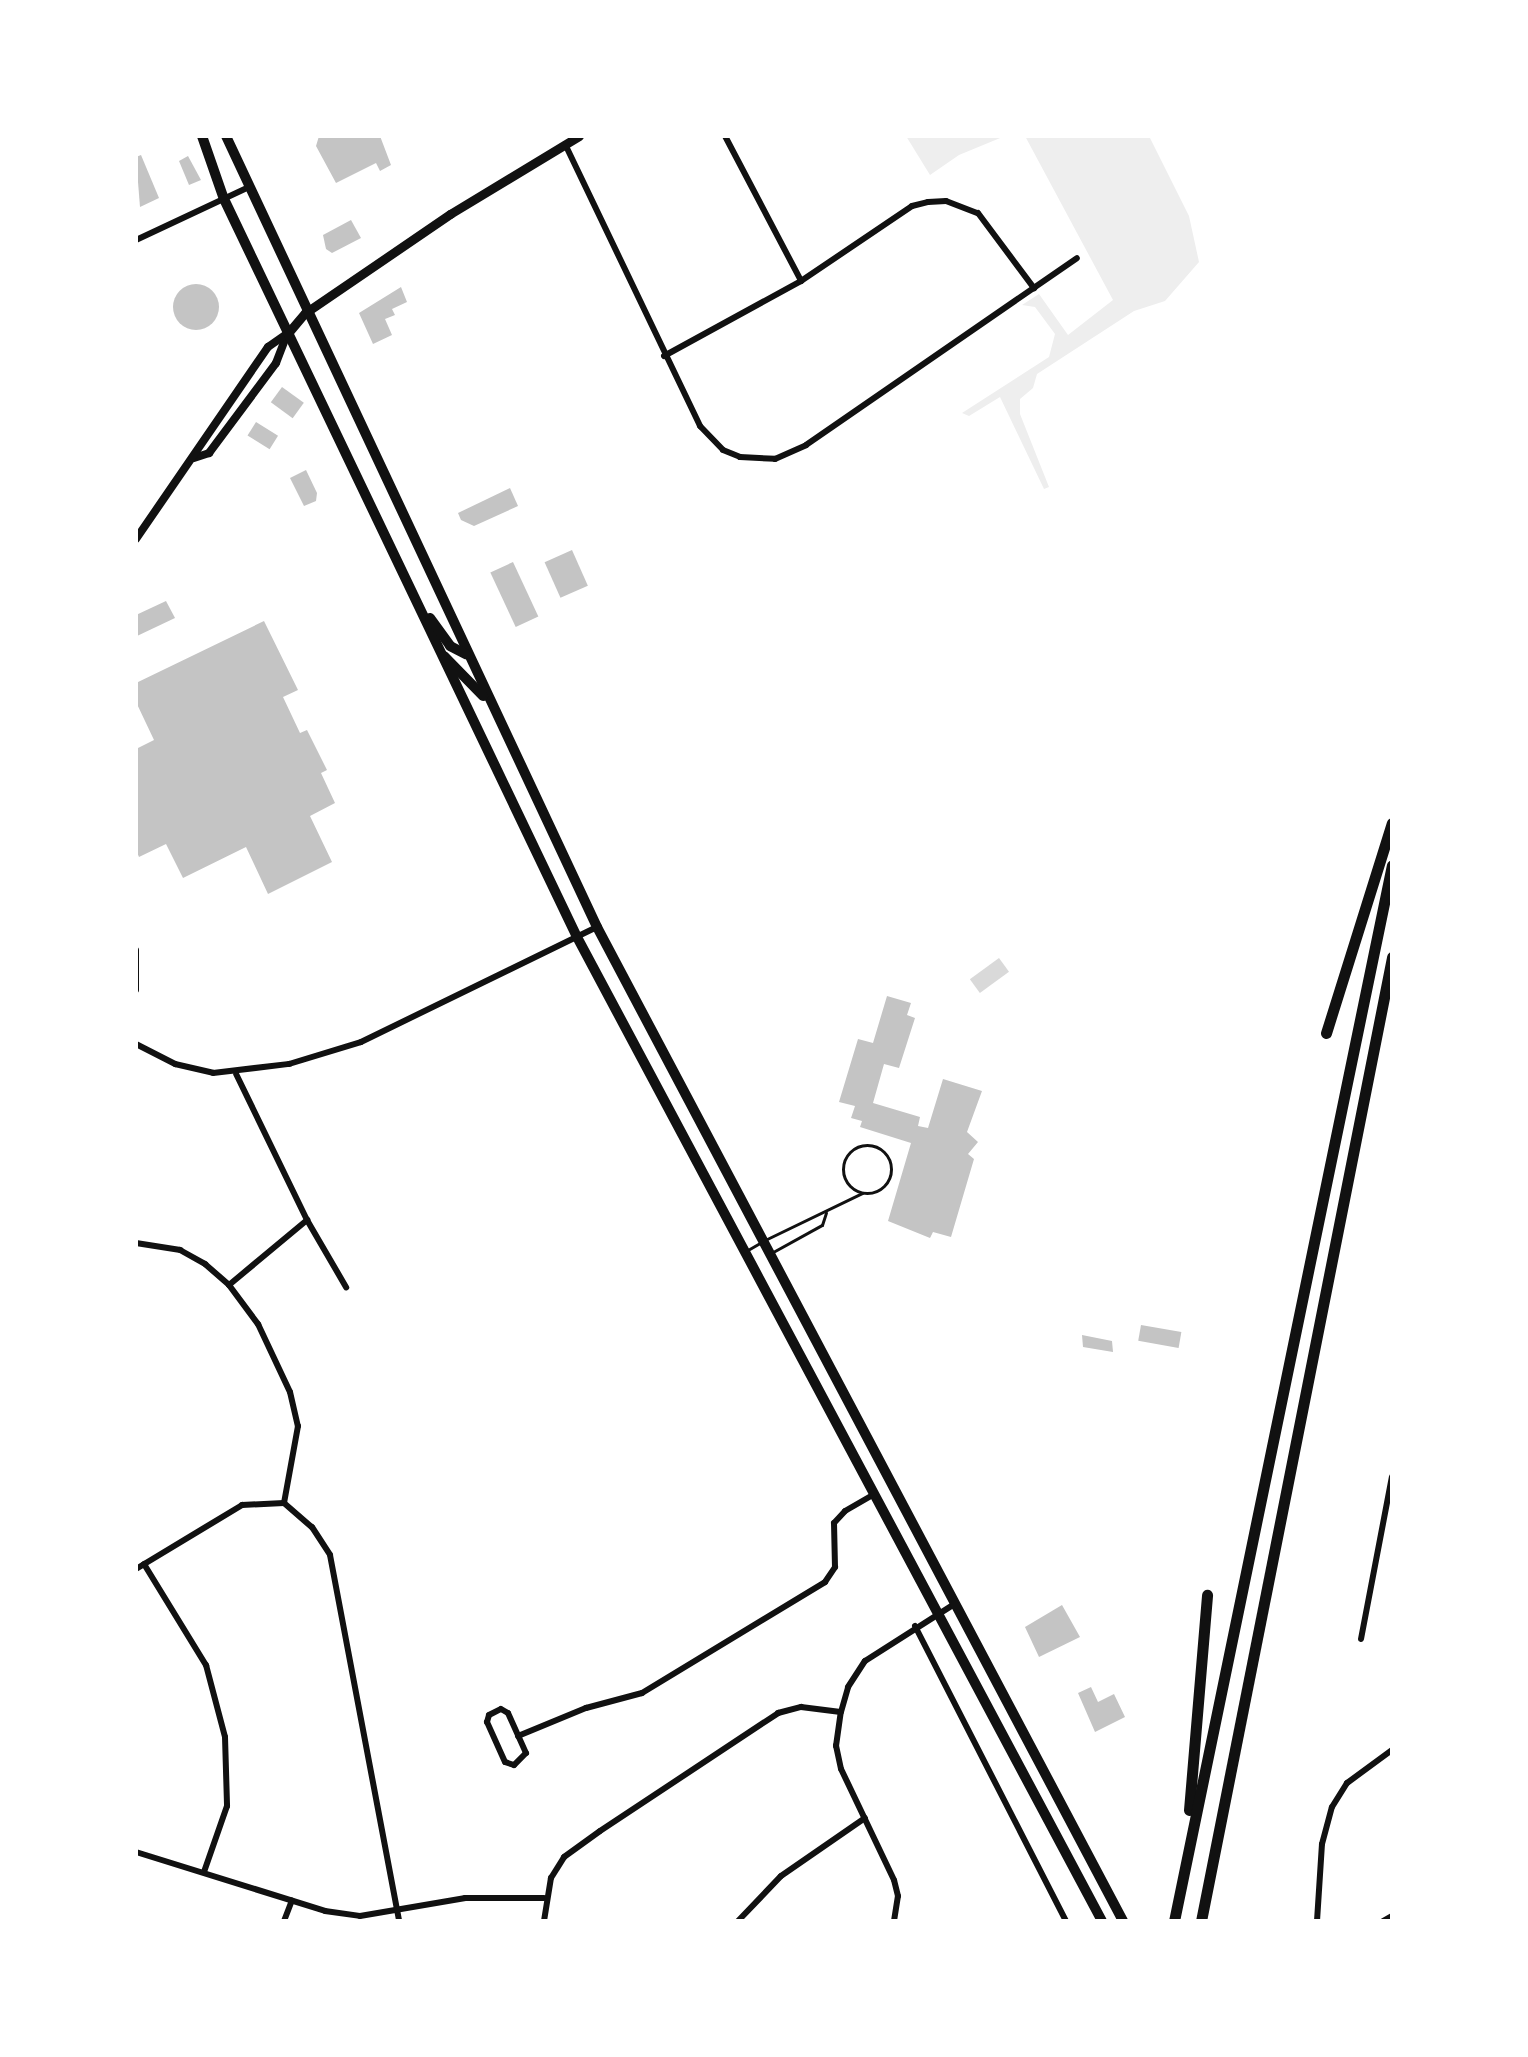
<!DOCTYPE html>
<html>
<head>
<meta charset="utf-8">
<style>
	body { margin:0 }
	#map { position:relative; width:1528px; height:2057px; overflow:hidden; background:#fff; font-family:Figtree,sans-serif }
	div>[style] { position:absolute }
	.green>* { inset:0; background:#eee }
	.water>* { inset:0; background:#d9d9d9; transform-origin:0 0 }
	.building>* { inset:0; background:#c4c4c4; transform-origin:0 0 }
	.round { border-radius:50% }
	.service>* { height:3px; margin:-1.5px; padding:0 1.5px; transform-origin:1.5px; border-radius:1.5px; background:#111 }
	.service>.ring { margin:-1.5px; padding:0; box-sizing:content-box; background:none; border:3px solid #111; border-radius:50% }
	.minor>* { height:6px; margin:-3px; padding:0 3px; transform-origin:3px; border-radius:3px; background:#111 }
	.secondary>* { height:8px; margin:-4px; padding:0 4px; transform-origin:4px; border-radius:4px; background:#111 }
	.primary>* { height:9px; margin:-4.5px; padding:0 4.5px; transform-origin:4.5px; border-radius:4.5px; background:#111 }
	.trunk>* { height:10px; margin:-5px; padding:0 5px; transform-origin:5px; border-radius:5px; background:#111 }
	.motorway>* { height:11px; margin:-5.5px; padding:0 5.5px; transform-origin:5.5px; border-radius:5.5px; background:#111 }
	span { translate:-50% -50%; white-space:nowrap; text-align:center; line-height:1.15; -webkit-text-stroke:6px #fff; paint-order:stroke }
	.frame { position:absolute; inset:0; border:138px solid #fff; pointer-events:none }
</style>
</head>
<body>
<div id="map">
	<div class="green">
		<div style="clip-path:polygon(906px 136px,1005px 136px,959px 155px,930px 175px)"></div>
		<div style="clip-path:polygon(1025px 136px,1149px 136px,1189px 216px,1199px 262px,1165px 301px,1134px 311px,1037px 374px,1033px 388px,1020px 399px,1020px 414px,1049px 487px,1044px 489px,1000px 397px,969px 416px,962px 413px,1049px 357px,1055px 334px,1035px 307px,1022px 305px,1039px 294px,1068px 335px,1113px 300px)"></div>
	</div>
	<div class="water">
		<div style="left:999px;top:958px;width:17px;height:36px;rotate:54deg"></div>
	</div>
	<div class="building">
		<div style="clip-path:polygon(319px 136px,380px 136px,391px 165px,380px 171px,376px 163px,336px 183px,316px 146px)"></div>
		<div style="clip-path:polygon(141px 155px,159px 198px,140px 207px,136px 157px)"></div>
		<div style="clip-path:polygon(188px 156px,201px 180px,189px 185px,179px 161px)"></div>
		<div style="clip-path:polygon(351px 220px,361px 238px,332px 253px,326px 249px,323px 235px)"></div>
		<div class="round" style="left:173px;top:284px;width:46px;height:46px"></div>
		<div style="clip-path:polygon(401px 287px,407px 302px,392px 309px,395px 315px,385px 319px,392px 335px,373px 344px,359px 313px)"></div>
		<div style="left:282px;top:387px;width:27px;height:19px;rotate:36deg"></div>
		<div style="left:256px;top:422px;width:26px;height:16px;rotate:32deg"></div>
		<div style="clip-path:polygon(306px 470px,317px 493px,316px 501px,304px 506px,290px 478px)"></div>
		<div style="clip-path:polygon(510px 488px,518px 506px,474px 526px,461px 520px,458px 513px)"></div>
		<div style="left:572px;top:550px;width:39px;height:30px;rotate:66deg"></div>
		<div style="left:513px;top:562px;width:60px;height:25px;rotate:65deg"></div>
		<div style="clip-path:polygon(166px 601px,175px 618px,137px 636px,136px 615px)"></div>
		<div style="clip-path:polygon(264px 621px,298px 690px,283px 697px,300px 733px,307px 730px,327px 770px,321px 773px,335px 803px,310px 816px,332px 862px,268px 894px,246px 847px,183px 878px,166px 844px,139px 857px,136px 850px,136px 749px,154px 740px,136px 702px,136px 683px)"></div>
		<div style="clip-path:polygon(887px 996px,911px 1003px,907px 1015px,915px 1018px,899px 1068px,884px 1064px,873px 1103px,920px 1117px,918px 1126px,928px 1128px,943px 1079px,982px 1091px,967px 1132px,978px 1142px,968px 1154px,974px 1159px,951px 1237px,933px 1232px,930px 1238px,888px 1221px,911px 1143px,860px 1127px,862px 1121px,851px 1118px,855px 1106px,839px 1102px,858px 1039px,873px 1043px)"></div>
		<div style="left:1141px;top:1325px;width:41px;height:16px;rotate:10deg"></div>
		<div style="clip-path:polygon(1082px 1335px,1112px 1341px,1113px 1352px,1083px 1347px)"></div>
		<div style="clip-path:polygon(1062px 1605px,1080px 1637px,1039px 1657px,1025px 1627px)"></div>
		<div style="clip-path:polygon(1091px 1687px,1098px 1702px,1114px 1694px,1125px 1717px,1095px 1732px,1078px 1693px)"></div>
	</div>
	<div class="service">
		<div class="ring" style="left:843px;top:1145px;width:45px;height:45px"></div>
		<div style="left:767px;top:1239px;width:106px;rotate:-25.8deg"></div>
		<div style="left:746px;top:1251px;width:16px;rotate:-30deg"></div>
		<div style="left:773px;top:1252px;width:56px;rotate:-28.9deg"></div>
		<div style="left:822px;top:1225px;width:13px;rotate:-72deg"></div>
	</div>
	<div class="minor">
		<div style="left:725px;top:136px;width:164px;rotate:62.3deg"></div>
		<div style="left:565px;top:144px;width:313px;rotate:64.4deg"></div>
		<div style="left:700px;top:426px;width:33px;rotate:46deg"></div>
		<div style="left:723px;top:450px;width:18px;rotate:22deg"></div>
		<div style="left:740px;top:457px;width:35px;rotate:3deg"></div>
		<div style="left:775px;top:459px;width:34px;rotate:-24deg"></div>
		<div style="left:806px;top:445px;width:329px;rotate:-34.6deg"></div>
		<div style="left:136px;top:240px;width:123px;rotate:-25.1deg"></div>
		<div style="left:664px;top:356px;width:156px;rotate:-28.7deg"></div>
		<div style="left:801px;top:281px;width:134px;rotate:-34deg"></div>
		<div style="left:912px;top:206px;width:16px;rotate:-14deg"></div>
		<div style="left:928px;top:202px;width:18px;rotate:-3deg"></div>
		<div style="left:946px;top:201px;width:34px;rotate:21deg"></div>
		<div style="left:978px;top:213px;width:94px;rotate:53.3deg"></div>
		<div style="left:136px;top:950px;width:40px;rotate:90deg"></div>
		<div style="left:136px;top:1044px;width:44px;rotate:27.1deg"></div>
		<div style="left:175px;top:1064px;width:39px;rotate:13deg"></div>
		<div style="left:213px;top:1073px;width:77px;rotate:-6.8deg"></div>
		<div style="left:289px;top:1064px;width:75px;rotate:-17deg"></div>
		<div style="left:361px;top:1042px;width:263px;rotate:-26deg"></div>
		<div style="left:307px;top:1220px;width:78px;rotate:59.8deg"></div>
		<div style="left:136px;top:1243px;width:45px;rotate:9deg"></div>
		<div style="left:180px;top:1250px;width:29px;rotate:29deg"></div>
		<div style="left:205px;top:1264px;width:32px;rotate:41deg"></div>
		<div style="left:229px;top:1285px;width:49px;rotate:53.4deg"></div>
		<div style="left:258px;top:1324px;width:75px;rotate:64.8deg"></div>
		<div style="left:290px;top:1392px;width:35px;rotate:77deg"></div>
		<div style="left:298px;top:1426px;width:78px;rotate:100.3deg"></div>
		<div style="left:229px;top:1285px;width:102px;rotate:-39.8deg"></div>
		<div style="left:307px;top:1220px;width:162px;rotate:-115.9deg"></div>
		<div style="left:144px;top:1564px;width:119px;rotate:58.5deg"></div>
		<div style="left:206px;top:1665px;width:74px;rotate:75.2deg"></div>
		<div style="left:225px;top:1737px;width:69px;rotate:88.3deg"></div>
		<div style="left:227px;top:1806px;width:70px;rotate:109.2deg"></div>
		<div style="left:136px;top:1569px;width:124px;rotate:-31.1deg"></div>
		<div style="left:242px;top:1505px;width:42px;rotate:-2.7deg"></div>
		<div style="left:284px;top:1503px;width:37px;rotate:41deg"></div>
		<div style="left:312px;top:1527px;width:33px;rotate:57deg"></div>
		<div style="left:330px;top:1555px;width:372px;rotate:79.3deg"></div>
		<div style="left:915px;top:1626px;width:331px;rotate:62.9deg"></div>
		<div style="left:1361px;top:1639px;width:165px;rotate:-79.2deg"></div>
		<div style="left:501px;top:1709px;width:8px;rotate:30deg"></div>
		<div style="left:508px;top:1713px;width:44px;rotate:65.8deg"></div>
		<div style="left:526px;top:1753px;width:17px;rotate:135deg"></div>
		<div style="left:514px;top:1765px;width:9px;rotate:-162deg"></div>
		<div style="left:505px;top:1762px;width:44px;rotate:-114.2deg"></div>
		<div style="left:487px;top:1722px;width:7px;rotate:-74deg"></div>
		<div style="left:489px;top:1715px;width:13px;rotate:-27deg"></div>
		<div style="left:518px;top:1736px;width:74px;rotate:-22.4deg"></div>
		<div style="left:586px;top:1708px;width:58px;rotate:-15deg"></div>
		<div style="left:642px;top:1693px;width:214px;rotate:-31.2deg"></div>
		<div style="left:825px;top:1582px;width:18px;rotate:-56deg"></div>
		<div style="left:835px;top:1567px;width:44px;rotate:-91.3deg"></div>
		<div style="left:834px;top:1523px;width:16px;rotate:-47deg"></div>
		<div style="left:845px;top:1511px;width:34px;rotate:-30deg"></div>
		<div style="left:136px;top:1852px;width:198px;rotate:17.3deg"></div>
		<div style="left:325px;top:1911px;width:35px;rotate:8deg"></div>
		<div style="left:360px;top:1916px;width:107px;rotate:-9.7deg"></div>
		<div style="left:465px;top:1898px;width:79px"></div>
		<div style="left:284px;top:1921px;width:22px;rotate:-69deg"></div>
		<div style="left:544px;top:1921px;width:44px;rotate:-80.8deg"></div>
		<div style="left:551px;top:1878px;width:25px;rotate:-58deg"></div>
		<div style="left:564px;top:1857px;width:44px;rotate:-35.8deg"></div>
		<div style="left:600px;top:1831px;width:214px;rotate:-33.5deg"></div>
		<div style="left:778px;top:1713px;width:24px;rotate:-15deg"></div>
		<div style="left:801px;top:1707px;width:40px;rotate:7.1deg"></div>
		<div style="left:738px;top:1921px;width:62px;rotate:-46.3deg"></div>
		<div style="left:781px;top:1876px;width:102px;rotate:-34.6deg"></div>
		<div style="left:894px;top:1921px;width:25px;rotate:-81deg"></div>
		<div style="left:898px;top:1896px;width:16px;rotate:-104deg"></div>
		<div style="left:894px;top:1880px;width:123px;rotate:-115.5deg"></div>
		<div style="left:841px;top:1769px;width:24px;rotate:-102deg"></div>
		<div style="left:836px;top:1746px;width:34px;rotate:-82deg"></div>
		<div style="left:841px;top:1712px;width:26px;rotate:-74deg"></div>
		<div style="left:848px;top:1687px;width:31px;rotate:-57deg"></div>
		<div style="left:865px;top:1661px;width:104px;rotate:-32.5deg"></div>
		<div style="left:1317px;top:1921px;width:77px;rotate:-86.3deg"></div>
		<div style="left:1322px;top:1844px;width:38px;rotate:-75deg"></div>
		<div style="left:1332px;top:1807px;width:28px;rotate:-58deg"></div>
		<div style="left:1347px;top:1783px;width:56px;rotate:-36.3deg"></div>
		<div style="left:1383px;top:1921px;width:10px;rotate:-29deg"></div>
	</div>
	<div class="secondary">
		<div style="left:194px;top:458px;width:16px;rotate:-18deg"></div>
		<div style="left:209px;top:453px;width:112px;rotate:-53.3deg"></div>
		<div style="left:276px;top:363px;width:31px;rotate:-69deg"></div>
		<div style="left:136px;top:539px;width:233px;rotate:-55.5deg"></div>
		<div style="left:268px;top:347px;width:24px;rotate:-35deg"></div>
	</div>
	<div class="primary">
		<div style="left:288px;top:333px;width:26px;rotate:-50deg"></div>
		<div style="left:305px;top:313px;width:176px;rotate:-34.3deg"></div>
		<div style="left:450px;top:214px;width:151px;rotate:-31.2deg"></div>
	</div>
	<div class="trunk">
		<div style="left:202px;top:136px;width:67px;rotate:70.8deg"></div>
		<div style="left:224px;top:199px;width:818px;rotate:64.44deg"></div>
		<div style="left:577px;top:937px;width:1115px;rotate:61.92deg"></div>
		<div style="left:226px;top:136px;width:874px;rotate:64.87deg"></div>
		<div style="left:597px;top:927px;width:1125px;rotate:62.11deg"></div>
		<div style="left:430px;top:618px;width:34px;rotate:54deg"></div>
		<div style="left:450px;top:646px;width:18px;rotate:27deg"></div>
		<div style="left:444px;top:656px;width:56px;rotate:45.7deg"></div>
	</div>
	<div class="motorway">
		<div style="left:1326px;top:1033px;width:220px;rotate:-72.6deg"></div>
		<div style="left:1189px;top:1810px;width:216px;rotate:-85.2deg"></div>
		<div style="left:1174px;top:1921px;width:1078px;rotate:-78.34deg"></div>
		<div style="left:1201px;top:1921px;width:983px;rotate:-78.79deg"></div>
	</div>
	<div class="frame"></div>
</div>
</body>
</html>
